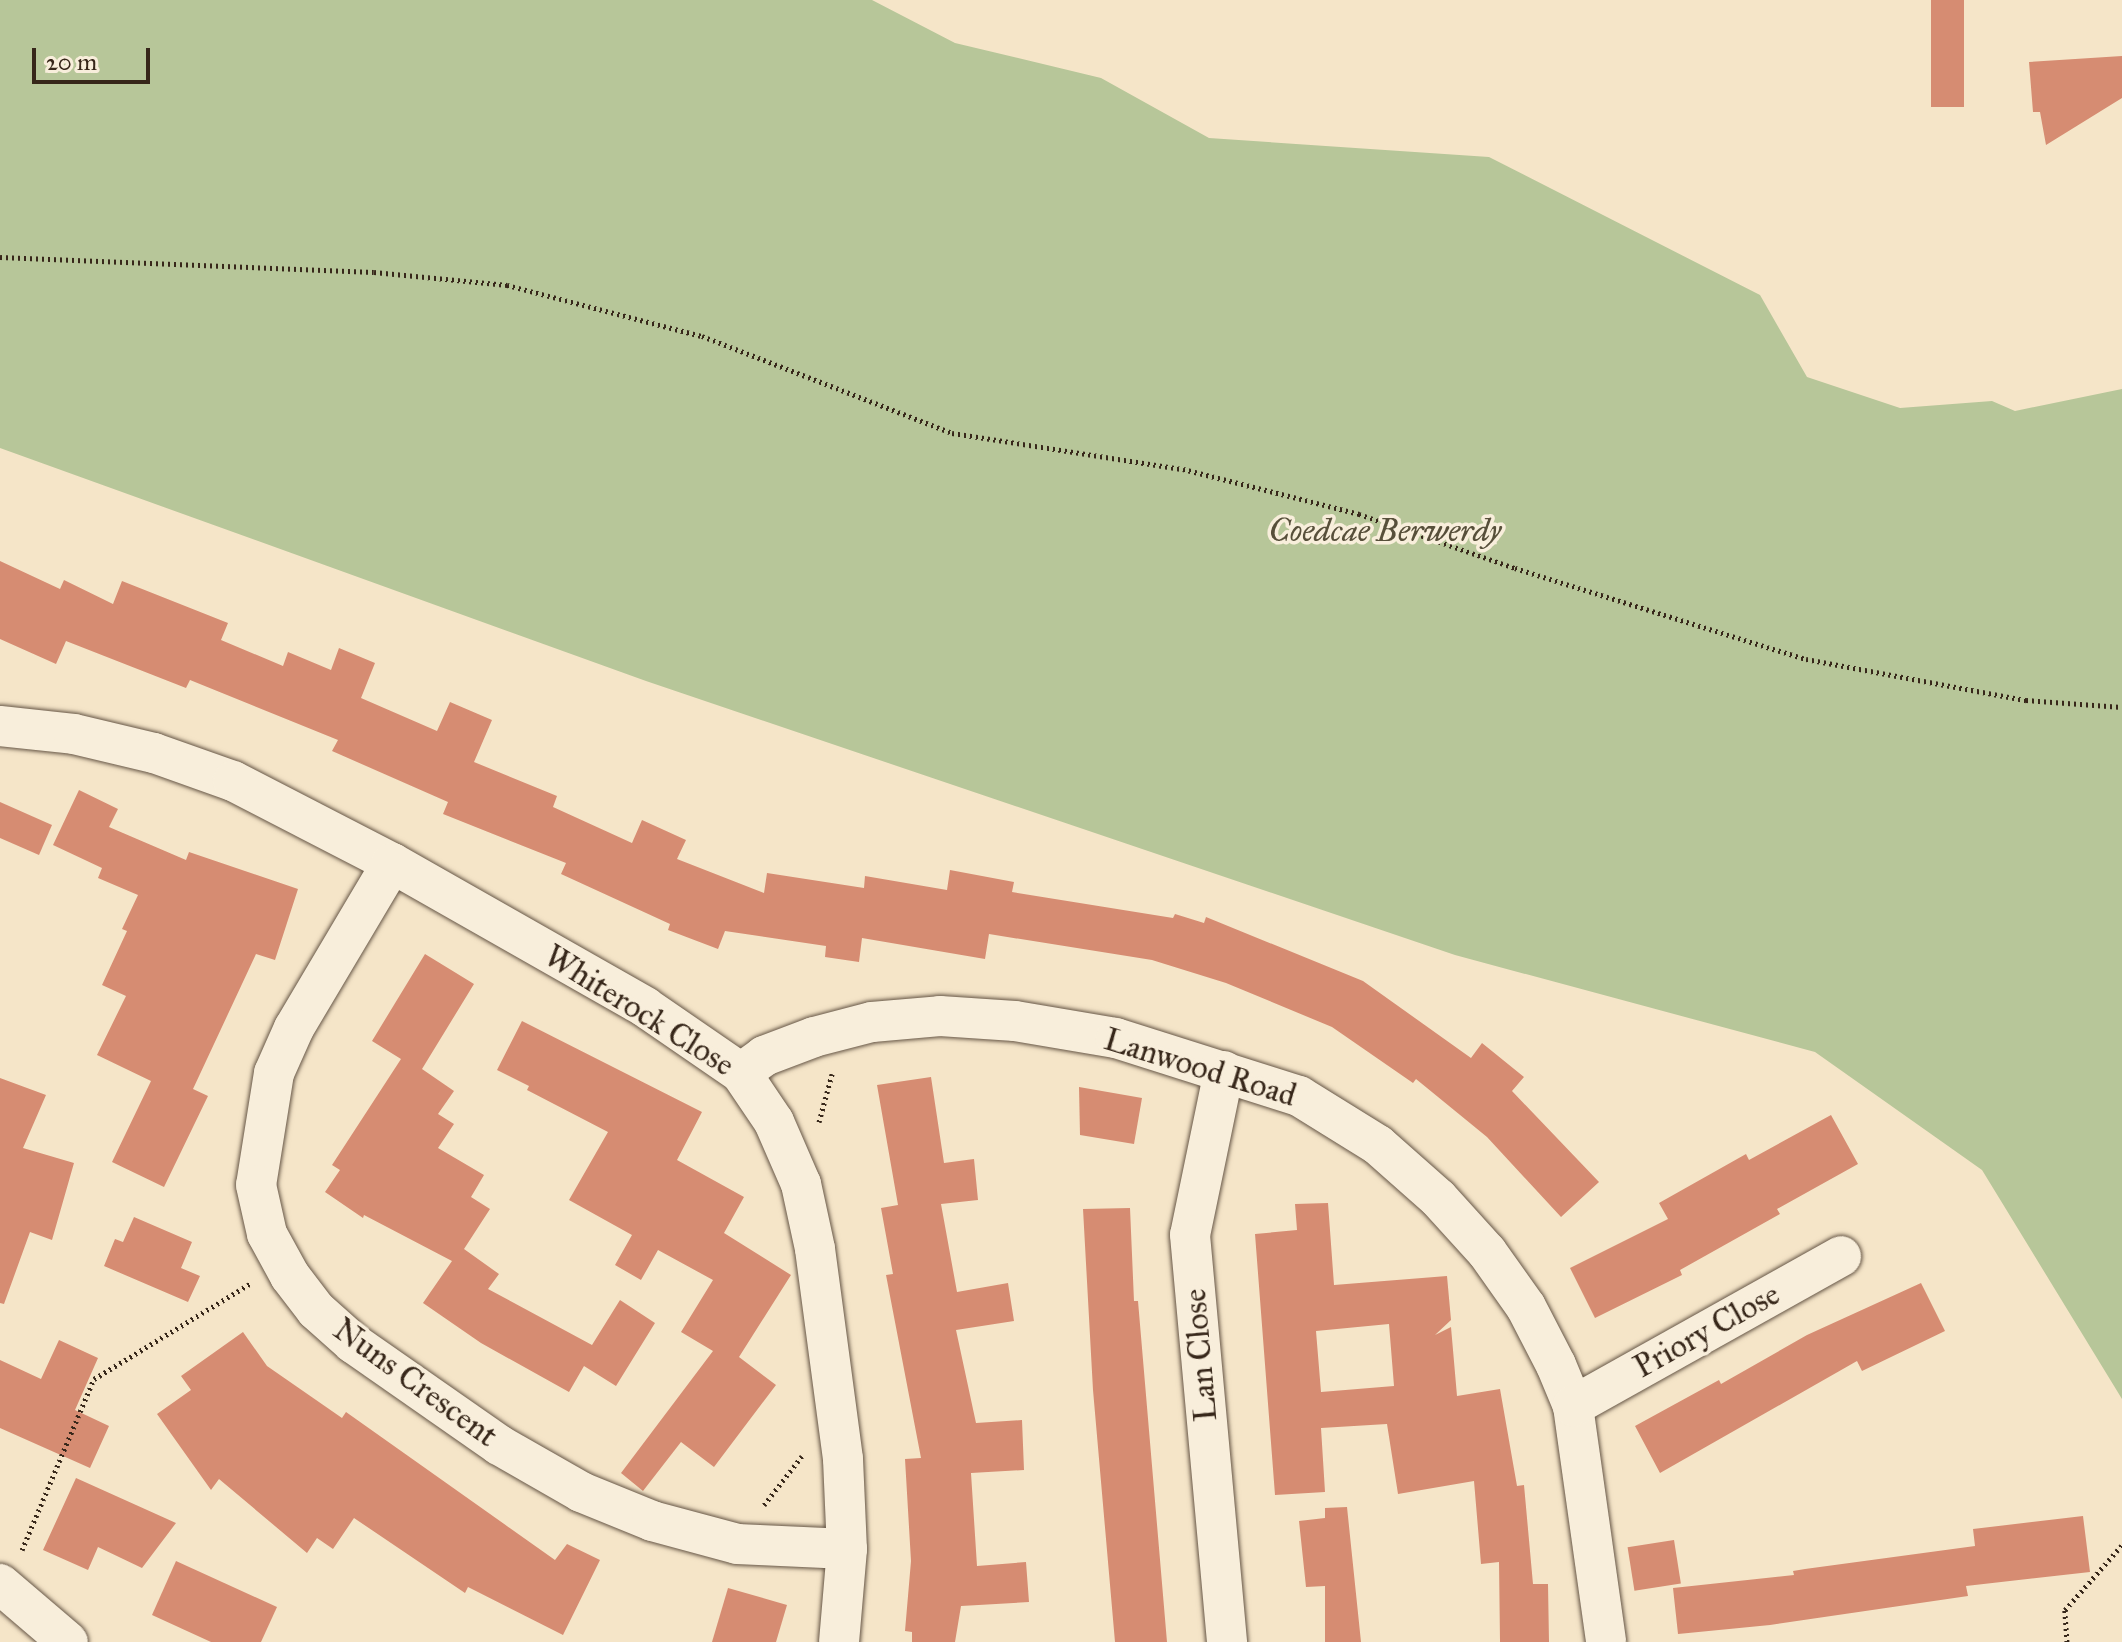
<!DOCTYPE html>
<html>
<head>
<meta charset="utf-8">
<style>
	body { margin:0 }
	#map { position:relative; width:2122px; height:1642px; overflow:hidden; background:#f5e5c8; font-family:"IM FELL Great Primer",serif }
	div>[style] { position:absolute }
	.green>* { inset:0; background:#b7c699 }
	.building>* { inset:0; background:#d68c72; transform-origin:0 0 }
	.path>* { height:5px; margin-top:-2.5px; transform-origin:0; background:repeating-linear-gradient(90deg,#37271a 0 2px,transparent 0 6px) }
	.roads { filter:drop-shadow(0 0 2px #665646) drop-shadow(0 0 2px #665646) }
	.minor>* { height:40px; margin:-20px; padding:0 20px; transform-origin:20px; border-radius:20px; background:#f8eedb }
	span { translate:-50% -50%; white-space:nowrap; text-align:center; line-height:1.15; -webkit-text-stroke:7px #f8eedb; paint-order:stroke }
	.park-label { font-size:32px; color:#574f3a; font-style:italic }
	.street-label { font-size:32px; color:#37271a }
	.scale { position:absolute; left:32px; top:48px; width:118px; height:36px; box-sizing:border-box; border:4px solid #37271a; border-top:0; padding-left:10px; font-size:24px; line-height:28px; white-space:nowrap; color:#37271a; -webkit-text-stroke:6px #f8eedb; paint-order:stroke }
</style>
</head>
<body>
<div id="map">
	<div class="green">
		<div style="clip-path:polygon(0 0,872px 0,955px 43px,1101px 78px,1209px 138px,1489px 157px,1760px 295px,1807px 377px,1900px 408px,1992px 401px,2015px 411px,2122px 389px,2122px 1399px,1982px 1170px,1815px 1052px,1455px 955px,646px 681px,0 448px)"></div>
	</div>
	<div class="building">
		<div style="left:1931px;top:0;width:33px;height:107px"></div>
		<div style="clip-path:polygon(2122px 56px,2122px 98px,2046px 145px,2040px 112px,2033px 112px,2029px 62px)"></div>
		<div style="clip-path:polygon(0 561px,60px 589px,64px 580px,113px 604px,122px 581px,228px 623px,221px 640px,283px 666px,288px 652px,331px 670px,339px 648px,375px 663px,361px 698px,437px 731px,450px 702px,492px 720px,474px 762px,557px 796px,553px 807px,632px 843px,642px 820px,686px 840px,677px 859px,764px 893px,767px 873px,864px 888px,865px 876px,947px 890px,950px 870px,1014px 882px,1012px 892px,1173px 918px,1175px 914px,1204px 923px,1206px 917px,1363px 981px,1471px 1058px,1482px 1043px,1524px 1077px,1512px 1091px,1599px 1182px,1561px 1217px,1487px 1137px,1416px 1079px,1413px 1083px,1332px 1027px,1226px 983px,1152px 960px,989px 934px,985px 959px,862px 938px,859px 962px,825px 957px,826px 946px,725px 931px,718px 949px,668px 930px,670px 924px,561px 874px,566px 863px,443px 814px,448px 802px,332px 751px,338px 740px,190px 680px,186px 688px,66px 641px,56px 664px,0 639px)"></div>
		<div style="clip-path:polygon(79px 790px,118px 809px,109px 827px,186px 860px,189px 852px,298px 889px,275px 960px,256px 954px,193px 1089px,208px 1096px,164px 1187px,112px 1162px,151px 1081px,97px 1055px,126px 996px,102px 985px,127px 931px,122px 929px,138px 895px,98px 878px,102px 868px,53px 845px)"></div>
		<div style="clip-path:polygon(0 802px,52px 825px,39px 855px,0 838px)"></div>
		<div style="clip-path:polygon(425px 954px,474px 984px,422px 1069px,454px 1091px,438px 1114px,454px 1124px,438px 1148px,484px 1175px,471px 1197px,490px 1209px,464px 1249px,499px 1274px,488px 1289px,592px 1345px,620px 1300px,655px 1323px,616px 1386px,584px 1366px,569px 1392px,481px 1343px,423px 1303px,452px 1261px,364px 1215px,363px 1218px,325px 1192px,340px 1170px,332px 1165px,401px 1059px,372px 1041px)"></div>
		<div style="clip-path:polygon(522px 1021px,702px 1112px,677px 1160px,744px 1197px,724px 1233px,791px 1275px,739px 1357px,776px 1385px,714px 1467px,681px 1442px,643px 1491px,621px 1473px,713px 1351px,681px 1332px,713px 1280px,658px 1250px,641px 1280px,615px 1265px,632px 1235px,569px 1200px,608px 1132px,527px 1090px,529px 1086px,497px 1070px)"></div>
		<div style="clip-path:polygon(931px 1077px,944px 1163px,974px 1159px,978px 1200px,941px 1204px,957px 1292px,1008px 1283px,1014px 1321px,956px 1330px,976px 1423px,1022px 1420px,1024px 1470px,971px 1473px,977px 1566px,1026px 1562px,1029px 1602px,961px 1606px,955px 1642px,912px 1642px,912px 1632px,905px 1631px,911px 1561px,905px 1459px,921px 1458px,886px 1275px,893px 1274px,881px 1208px,898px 1205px,877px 1085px)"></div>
		<div style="clip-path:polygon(0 1078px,46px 1095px,23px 1148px,74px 1163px,52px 1240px,30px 1232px,4px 1304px,0 1303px)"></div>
		<div style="clip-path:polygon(1079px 1087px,1142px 1098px,1134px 1144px,1080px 1135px)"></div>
		<div style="clip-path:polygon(1831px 1115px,1858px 1164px,1777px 1209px,1780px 1214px,1680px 1270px,1682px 1275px,1595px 1318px,1570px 1268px,1668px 1219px,1659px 1203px,1746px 1154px,1749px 1160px)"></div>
		<div style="clip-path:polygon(evenodd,1328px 1203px,1334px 1285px,1447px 1276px,1451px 1320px,1435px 1335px,1451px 1327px,1457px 1396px,1500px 1389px,1517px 1486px,1524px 1485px,1533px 1584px,1548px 1584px,1549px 1642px,1500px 1642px,1499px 1562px,1481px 1564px,1474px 1481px,1398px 1494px,1387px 1424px,1321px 1428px,1325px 1492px,1275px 1495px,1255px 1234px,1297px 1230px,1295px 1204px,1328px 1203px,1389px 1324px,1394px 1386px,1321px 1392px,1316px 1331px,1389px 1324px)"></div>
		<div style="clip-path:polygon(1130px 1208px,1134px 1301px,1138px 1301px,1167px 1642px,1115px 1642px,1093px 1390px,1083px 1209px)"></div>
		<div style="clip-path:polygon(134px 1217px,192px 1242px,181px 1268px,200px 1276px,188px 1302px,104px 1266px,115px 1239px,123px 1242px)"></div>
		<div style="clip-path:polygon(1921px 1283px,1945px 1331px,1862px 1371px,1857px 1361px,1660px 1473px,1635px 1426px,1719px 1380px,1721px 1384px,1807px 1335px)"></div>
		<div style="clip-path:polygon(243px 1332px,267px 1366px,342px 1418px,346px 1412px,555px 1560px,567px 1544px,600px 1560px,563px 1635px,468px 1587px,465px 1593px,354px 1518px,333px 1549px,317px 1538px,307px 1553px,219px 1479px,211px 1490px,157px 1414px,191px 1390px,181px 1376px)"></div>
		<div style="clip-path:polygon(59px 1340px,98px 1358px,75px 1410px,109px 1426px,90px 1468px,0 1428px,0 1360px,41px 1379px)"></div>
		<div style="clip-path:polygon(76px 1478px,176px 1523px,142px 1568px,98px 1547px,88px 1570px,43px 1550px)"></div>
		<div style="clip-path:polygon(1347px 1507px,1361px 1642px,1325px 1642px,1325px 1586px,1306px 1587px,1299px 1521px,1325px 1518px,1325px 1508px)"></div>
		<div style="clip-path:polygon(2083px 1516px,2090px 1572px,1966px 1586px,1968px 1596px,1770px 1625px,1678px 1634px,1673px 1588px,1794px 1575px,1793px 1571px,1805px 1569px,1975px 1546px,1973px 1529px)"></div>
		<div style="left:1674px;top:1540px;width:44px;height:47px;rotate:81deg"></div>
		<div style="clip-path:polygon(176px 1561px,277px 1607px,261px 1642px,211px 1642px,152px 1615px)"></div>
		<div style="clip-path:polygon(728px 1588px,787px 1605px,776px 1642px,712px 1642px)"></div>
	</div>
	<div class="path">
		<div style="left:0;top:257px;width:374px;rotate:2.3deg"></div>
		<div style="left:374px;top:272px;width:134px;rotate:5.6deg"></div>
		<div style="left:507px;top:285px;width:202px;rotate:14.7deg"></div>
		<div style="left:702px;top:336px;width:268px;rotate:21.2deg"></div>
		<div style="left:952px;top:433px;width:234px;rotate:8.9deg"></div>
		<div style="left:1183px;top:469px;width:182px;rotate:14.3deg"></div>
		<div style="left:1359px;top:514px;width:165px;rotate:19.1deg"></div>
		<div style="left:1515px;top:568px;width:305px;rotate:17.4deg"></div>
		<div style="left:1806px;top:659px;width:224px;rotate:10.6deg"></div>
		<div style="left:2026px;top:700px;width:96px;rotate:4.2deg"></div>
		<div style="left:819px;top:1122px;width:50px;rotate:-74.8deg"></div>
		<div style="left:764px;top:1505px;width:62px;rotate:-52.2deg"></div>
		<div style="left:22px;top:1550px;width:186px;rotate:-67.2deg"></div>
		<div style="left:94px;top:1379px;width:184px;rotate:-31.4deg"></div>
		<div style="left:2067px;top:1642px;width:32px;rotate:-94deg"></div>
		<div style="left:2065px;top:1610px;width:86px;rotate:-48.8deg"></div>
	</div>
	<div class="roads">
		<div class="minor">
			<div style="left:0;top:726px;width:74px;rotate:6.2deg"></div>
			<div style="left:74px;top:734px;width:82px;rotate:13.4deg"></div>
			<div style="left:154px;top:753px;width:84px;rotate:19.5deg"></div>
			<div style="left:233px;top:781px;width:179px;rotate:27.3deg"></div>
			<div style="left:392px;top:863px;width:291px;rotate:29.6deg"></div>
			<div style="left:645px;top:1007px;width:116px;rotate:34.5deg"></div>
			<div style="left:741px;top:1073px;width:59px;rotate:56deg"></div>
			<div style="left:774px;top:1122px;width:68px;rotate:66.5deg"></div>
			<div style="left:801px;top:1184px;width:66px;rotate:77.8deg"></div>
			<div style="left:815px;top:1249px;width:212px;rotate:82.4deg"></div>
			<div style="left:843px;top:1459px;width:90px;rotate:87.5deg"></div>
			<div style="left:847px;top:1549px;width:93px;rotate:94.9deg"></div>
			<div style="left:392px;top:863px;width:192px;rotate:120.7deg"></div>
			<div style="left:294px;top:1028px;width:49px;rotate:114deg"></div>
			<div style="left:274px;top:1073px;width:113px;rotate:99.1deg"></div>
			<div style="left:256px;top:1185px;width:50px;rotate:77.3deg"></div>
			<div style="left:267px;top:1234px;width:48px;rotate:61.3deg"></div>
			<div style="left:290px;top:1276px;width:43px;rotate:52.6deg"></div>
			<div style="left:316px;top:1310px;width:50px;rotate:41.7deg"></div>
			<div style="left:353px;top:1343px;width:178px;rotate:34.9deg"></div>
			<div style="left:499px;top:1445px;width:95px;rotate:29.8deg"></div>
			<div style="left:581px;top:1492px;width:77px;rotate:22.2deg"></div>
			<div style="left:652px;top:1521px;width:88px;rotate:15.1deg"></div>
			<div style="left:737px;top:1544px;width:110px;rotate:2.6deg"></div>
			<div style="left:1224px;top:1071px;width:167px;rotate:101.7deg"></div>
			<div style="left:1190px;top:1235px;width:409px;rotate:84.8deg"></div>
			<div style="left:741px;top:1073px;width:29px;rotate:-36deg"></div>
			<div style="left:764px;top:1056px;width:53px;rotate:-20.8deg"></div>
			<div style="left:814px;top:1037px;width:60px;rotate:-14.5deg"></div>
			<div style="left:872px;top:1022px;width:68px;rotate:-5deg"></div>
			<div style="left:940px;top:1016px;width:75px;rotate:3.8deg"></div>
			<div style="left:1015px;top:1021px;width:102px;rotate:9.6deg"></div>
			<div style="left:1116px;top:1038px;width:192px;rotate:17.6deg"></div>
			<div style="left:1299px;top:1096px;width:93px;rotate:31.8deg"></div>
			<div style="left:1378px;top:1145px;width:80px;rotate:41.5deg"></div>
			<div style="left:1438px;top:1198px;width:73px;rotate:47.8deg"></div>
			<div style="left:1487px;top:1252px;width:67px;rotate:54.7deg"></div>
			<div style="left:1526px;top:1307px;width:65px;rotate:62.7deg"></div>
			<div style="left:1556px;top:1365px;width:44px;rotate:67.5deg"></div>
			<div style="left:1573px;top:1406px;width:238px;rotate:82deg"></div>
			<div style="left:1573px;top:1406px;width:307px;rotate:-29.2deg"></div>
			<div style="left:0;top:1584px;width:89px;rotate:40.5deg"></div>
		</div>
	</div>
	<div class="park-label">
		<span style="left:1385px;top:531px">Coedcae Berwerdy</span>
	</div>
	<div class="street-label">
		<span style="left:639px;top:1011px;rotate:32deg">Whiterock Close</span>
		<span style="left:1200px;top:1068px;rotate:17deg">Lanwood Road</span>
		<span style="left:1707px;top:1331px;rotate:-29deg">Priory Close</span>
		<span style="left:1201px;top:1355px;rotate:-95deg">Lan Close</span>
		<span style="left:415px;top:1383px;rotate:36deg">Nuns Crescent</span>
	</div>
	<div class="scale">20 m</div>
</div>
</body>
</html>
